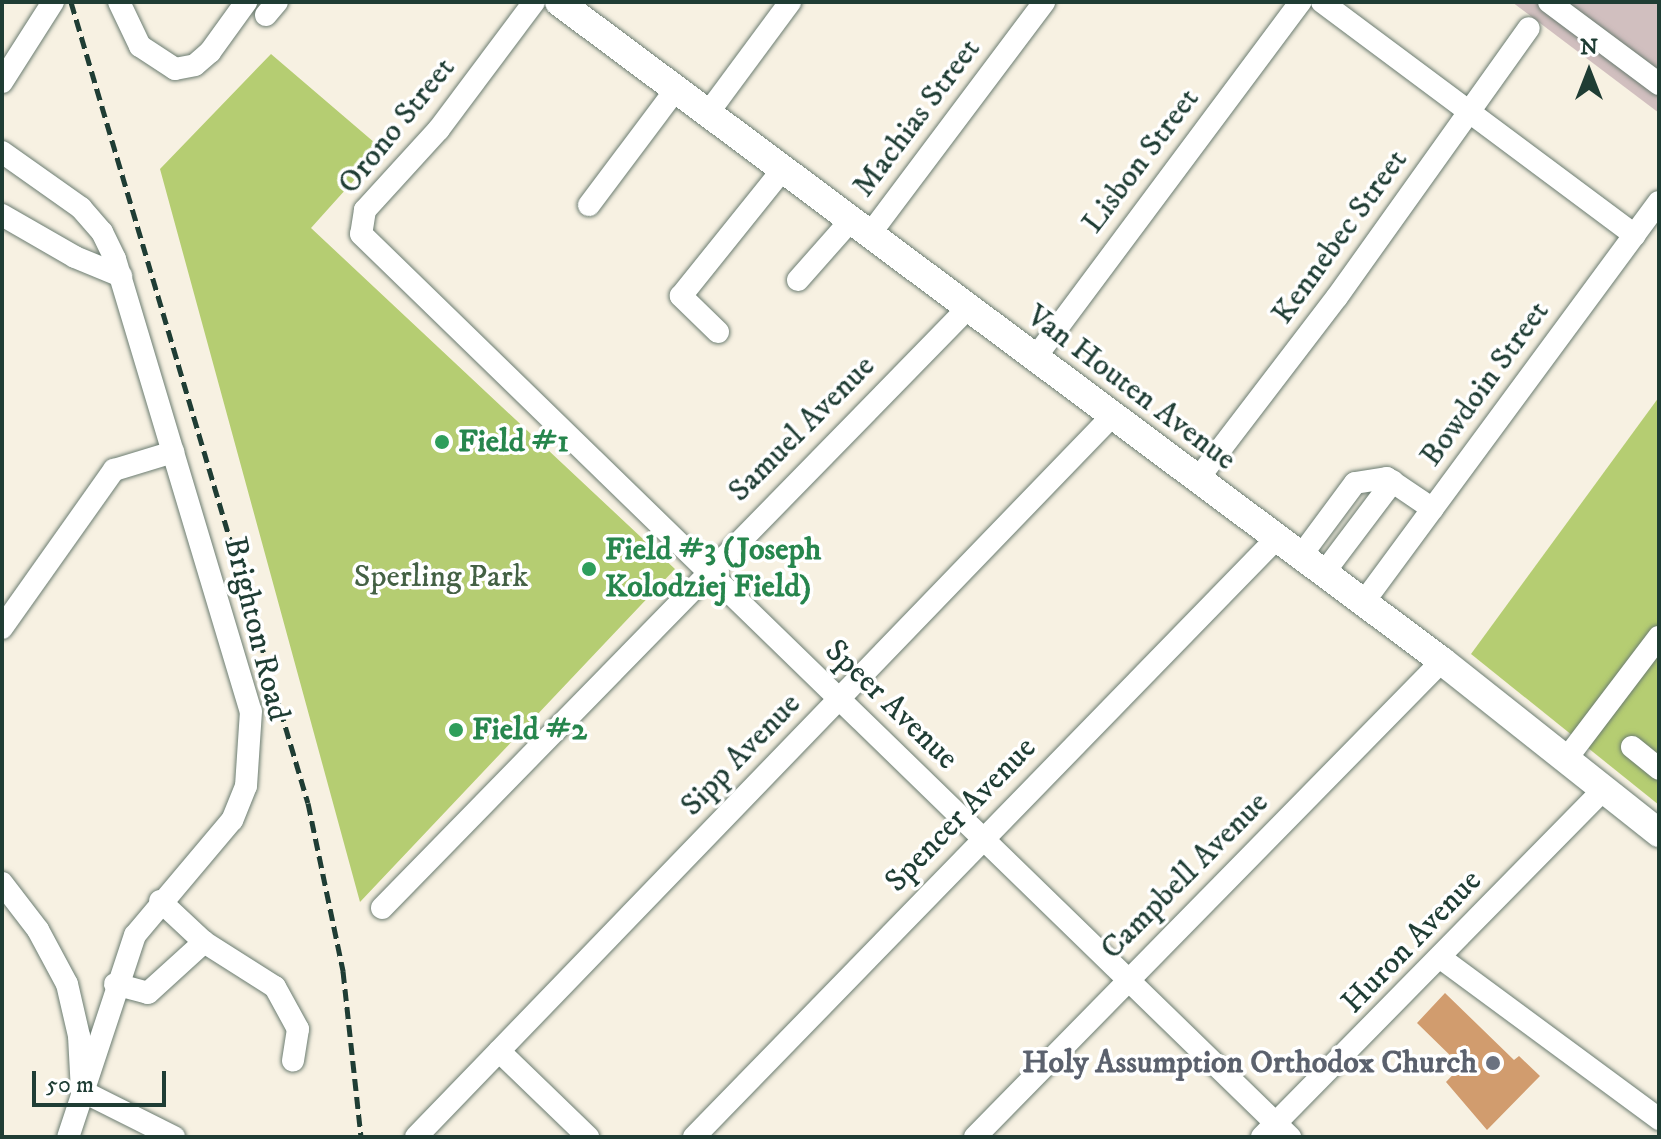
<!DOCTYPE html>
<html>
<head>
<meta charset="utf-8">
<style>
	body { margin:0 }
	#map { position:relative; width:1661px; height:1139px; overflow:hidden; background:#f7f1e2; font-family:"IM FELL DW Pica",serif }
	div>[style] { position:absolute }
	.industrial>* { inset:0; background:#d1bfbf }
	.green>* { inset:0; background:#b5cd72 }
	.building>* { inset:0; background:#d19c6e }
	.roads { filter:drop-shadow(0 0 2px #6b7c71) drop-shadow(0 0 2px #6b7c71) }
	.minor>* { height:22px; margin:-11px; padding:0 11px; transform-origin:11px; border-radius:11px; background:#fff }
	.major>* { height:28px; margin:-14px; padding:0 14px; transform-origin:14px; border-radius:14px; background:#fff }
	.rail>* { height:5px; margin-top:-2.5px; transform-origin:0; background:repeating-linear-gradient(90deg,#1f3d34 0 12px,transparent 0 18px) }
	.dots>* { width:22px; height:22px; translate:-50% -50%; box-sizing:border-box; border:4px solid #fff; border-radius:50% }
	span { translate:-50% -50%; white-space:nowrap; text-align:center; line-height:1.15; -webkit-text-stroke:7px #fff; paint-order:stroke }
	.street-label { font-size:32px; color:#1f3d34 }
	.leisure-label { font-size:32px; color:#27864d; font-weight:700 }
	.left { translate:0 -50%; text-align:left }
	.park-label { font-size:32px; color:#446144 }
	.worship-label { font-size:32px; color:#5b616d; font-weight:700 }
	.right { translate:-100% -50%; text-align:right }
	.frame { position:absolute; inset:0; border:4px solid #1f3d34; pointer-events:none }
	.north { position:absolute; left:1549px; top:32px; width:80px; height:80px; -webkit-text-stroke:6px #fff; paint-order:stroke; rotate:0deg; font-size:22px; font-weight:700; line-height:32px; text-align:center; color:#1f3d34 }
	.north::after { content:''; display:block; margin:auto; width:28px; height:36px; background:#1f3d34; clip-path:polygon(50% 0,100% 100%,50% 72%,0 100%) }
	.scale { position:absolute; left:32px; top:1071px; width:134px; height:36px; box-sizing:border-box; border:4px solid #1f3d34; border-top:0; padding-left:10px; font-size:24px; line-height:28px; white-space:nowrap; color:#1f3d34; -webkit-text-stroke:6px #fff; paint-order:stroke }
</style>
</head>
<body>
<div id="map">
	<div class="industrial">
		<div style="clip-path:polygon(1512px 2px,1659px 2px,1659px 113px)"></div>
	</div>
	<div class="green">
		<div style="clip-path:polygon(271px 54px,382px 149px,311px 228px,675px 569px,360px 902px,160px 169px)"></div>
		<div style="clip-path:polygon(1659px 397px,1659px 805px,1471px 654px)"></div>
	</div>
	<div class="building">
		<div style="clip-path:polygon(1445px 993px,1514px 1060px,1519px 1056px,1540px 1076px,1487px 1130px,1446px 1082px,1461px 1066px,1417px 1023px)"></div>
	</div>
	<div class="roads">
		<div class="minor">
			<div style="left:119px;top:2px;width:49px;rotate:64.5deg"></div>
			<div style="left:140px;top:46px;width:42px;rotate:33.3deg"></div>
			<div style="left:175px;top:69px;width:20px;rotate:-11deg"></div>
			<div style="left:195px;top:65px;width:20px;rotate:-41deg"></div>
			<div style="left:210px;top:52px;width:62px;rotate:-54.2deg"></div>
			<div style="left:534px;top:2px;width:159px;rotate:126.8deg"></div>
			<div style="left:439px;top:129px;width:110px;rotate:132.4deg"></div>
			<div style="left:365px;top:210px;width:24px;rotate:99deg"></div>
			<div style="left:361px;top:234px;width:1296px;rotate:44.19deg"></div>
			<div style="left:1322px;top:2px;width:390px;rotate:36.7deg"></div>
			<div style="left:1549px;top:2px;width:137px;rotate:36.7deg"></div>
			<div style="left:266px;top:15px;width:17px;rotate:-50deg"></div>
			<div style="left:2px;top:82px;width:95px;rotate:-57.5deg"></div>
			<div style="left:708px;top:113px;width:138px;rotate:-53.5deg"></div>
			<div style="left:2px;top:152px;width:97px;rotate:35.3deg"></div>
			<div style="left:81px;top:208px;width:32px;rotate:49deg"></div>
			<div style="left:102px;top:232px;width:30px;rotate:64deg"></div>
			<div style="left:115px;top:259px;width:472px;rotate:73.3deg"></div>
			<div style="left:251px;top:711px;width:75px;rotate:93.8deg"></div>
			<div style="left:246px;top:786px;width:37px;rotate:112deg"></div>
			<div style="left:232px;top:820px;width:150px;rotate:130.1deg"></div>
			<div style="left:135px;top:935px;width:213px;rotate:108.3deg"></div>
			<div style="left:589px;top:205px;width:145px;rotate:-53.1deg"></div>
			<div style="left:2px;top:215px;width:84px;rotate:29.9deg"></div>
			<div style="left:75px;top:257px;width:50px;rotate:22.4deg"></div>
			<div style="left:870px;top:234px;width:290px;rotate:-53.1deg"></div>
			<div style="left:798px;top:280px;width:80px;rotate:-48.5deg"></div>
			<div style="left:718px;top:332px;width:52px;rotate:-135.8deg"></div>
			<div style="left:681px;top:296px;width:163px;rotate:-51.2deg"></div>
			<div style="left:1035px;top:358px;width:444px;rotate:-53.3deg"></div>
			<div style="left:1197px;top:480px;width:230px;rotate:-52.6deg"></div>
			<div style="left:1337px;top:297px;width:330px;rotate:-54.5deg"></div>
			<div style="left:1300px;top:557px;width:92px;rotate:-53.4deg"></div>
			<div style="left:1355px;top:483px;width:32px;rotate:-9deg"></div>
			<div style="left:1387px;top:478px;width:55px;rotate:34deg"></div>
			<div style="left:1323px;top:574px;width:116px;rotate:-53deg"></div>
			<div style="left:1363px;top:603px;width:498px;rotate:-53.6deg"></div>
			<div style="left:2px;top:628px;width:194px;rotate:-54.7deg"></div>
			<div style="left:114px;top:470px;width:62px;rotate:-17deg"></div>
			<div style="left:1632px;top:747px;width:35px;rotate:39deg"></div>
			<div style="left:1567px;top:758px;width:152px;rotate:-52.8deg"></div>
			<div style="left:2px;top:883px;width:59px;rotate:52.5deg"></div>
			<div style="left:38px;top:930px;width:61px;rotate:61.8deg"></div>
			<div style="left:67px;top:984px;width:53px;rotate:77deg"></div>
			<div style="left:79px;top:1036px;width:55px;rotate:86.9deg"></div>
			<div style="left:82px;top:1091px;width:103px;rotate:26.6deg"></div>
			<div style="left:382px;top:908px;width:839px;rotate:-45.68deg"></div>
			<div style="left:204px;top:942px;width:84px;rotate:32.4deg"></div>
			<div style="left:275px;top:987px;width:48px;rotate:61.3deg"></div>
			<div style="left:298px;top:1029px;width:32px;rotate:99deg"></div>
			<div style="left:1442px;top:959px;width:270px;rotate:36.4deg"></div>
			<div style="left:115px;top:984px;width:34px;rotate:15deg"></div>
			<div style="left:148px;top:993px;width:76px;rotate:-42.3deg"></div>
			<div style="left:204px;top:942px;width:60px;rotate:-137deg"></div>
			<div style="left:499px;top:1051px;width:124px;rotate:44deg"></div>
			<div style="left:416px;top:1137px;width:1002px;rotate:-46.01deg"></div>
			<div style="left:694px;top:1137px;width:834px;rotate:-45.78deg"></div>
			<div style="left:975px;top:1137px;width:667px;rotate:-45.55deg"></div>
			<div style="left:1262px;top:1137px;width:488px;rotate:-45.5deg"></div>
		</div>
		<div class="major">
			<div style="left:559px;top:2px;width:1102px;rotate:36.73deg"></div>
			<div style="left:1442px;top:661px;width:277px;rotate:38.4deg"></div>
		</div>
	</div>
	<div class="rail">
		<div style="left:71px;top:2px;width:835px;rotate:73.52deg"></div>
		<div style="left:308px;top:803px;width:172px;rotate:78.2deg"></div>
		<div style="left:343px;top:971px;width:167px;rotate:83.8deg"></div>
	</div>
	<div class="dots">
		<div style="left:442px;top:442px;background:#2e9e5b"></div>
		<div style="left:589px;top:569px;background:#2e9e5b"></div>
		<div style="left:456px;top:730px;background:#2e9e5b"></div>
		<div style="left:1493px;top:1063px;background:#6b7280"></div>
	</div>
	<div class="street-label">
		<span style="left:917px;top:118px;rotate:-53deg">Machias Street</span>
		<span style="left:397px;top:126px;rotate:-51deg">Orono Street</span>
		<span style="left:1141px;top:161px;rotate:-53deg">Lisbon Street</span>
		<span style="left:1340px;top:237px;rotate:-54deg">Kennebec Street</span>
		<span style="left:1485px;top:384px;rotate:-54deg">Bowdoin Street</span>
		<span style="left:1131px;top:388px;rotate:37deg">Van Houten Avenue</span>
		<span style="left:802px;top:429px;rotate:-45deg">Samuel Avenue</span>
		<span style="left:256px;top:629px;rotate:76deg">Brighton Road</span>
		<span style="left:891px;top:705px;rotate:44deg">Speer Avenue</span>
		<span style="left:741px;top:755px;rotate:-46deg">Sipp Avenue</span>
		<span style="left:961px;top:815px;rotate:-46deg">Spencer Avenue</span>
		<span style="left:1185px;top:876px;rotate:-45deg">Campbell Avenue</span>
		<span style="left:1412px;top:942px;rotate:-46deg">Huron Avenue</span>
	</div>
	<div class="leisure-label">
		<span class="left" style="left:458px;top:442px">Field #1</span>
		<span class="left" style="left:605px;top:569px">Field #3 (Joseph<br>Kolodziej Field)</span>
		<span class="left" style="left:472px;top:730px">Field #2</span>
	</div>
	<div class="park-label">
		<span style="left:441px;top:577px">Sperling Park</span>
	</div>
	<div class="worship-label">
		<span class="right" style="left:1477px;top:1063px">Holy Assumption Orthodox Church</span>
	</div>
	<div class="frame"></div>
	<div class="north">N</div>
	<div class="scale">50 m</div>
</div>
</body>
</html>
